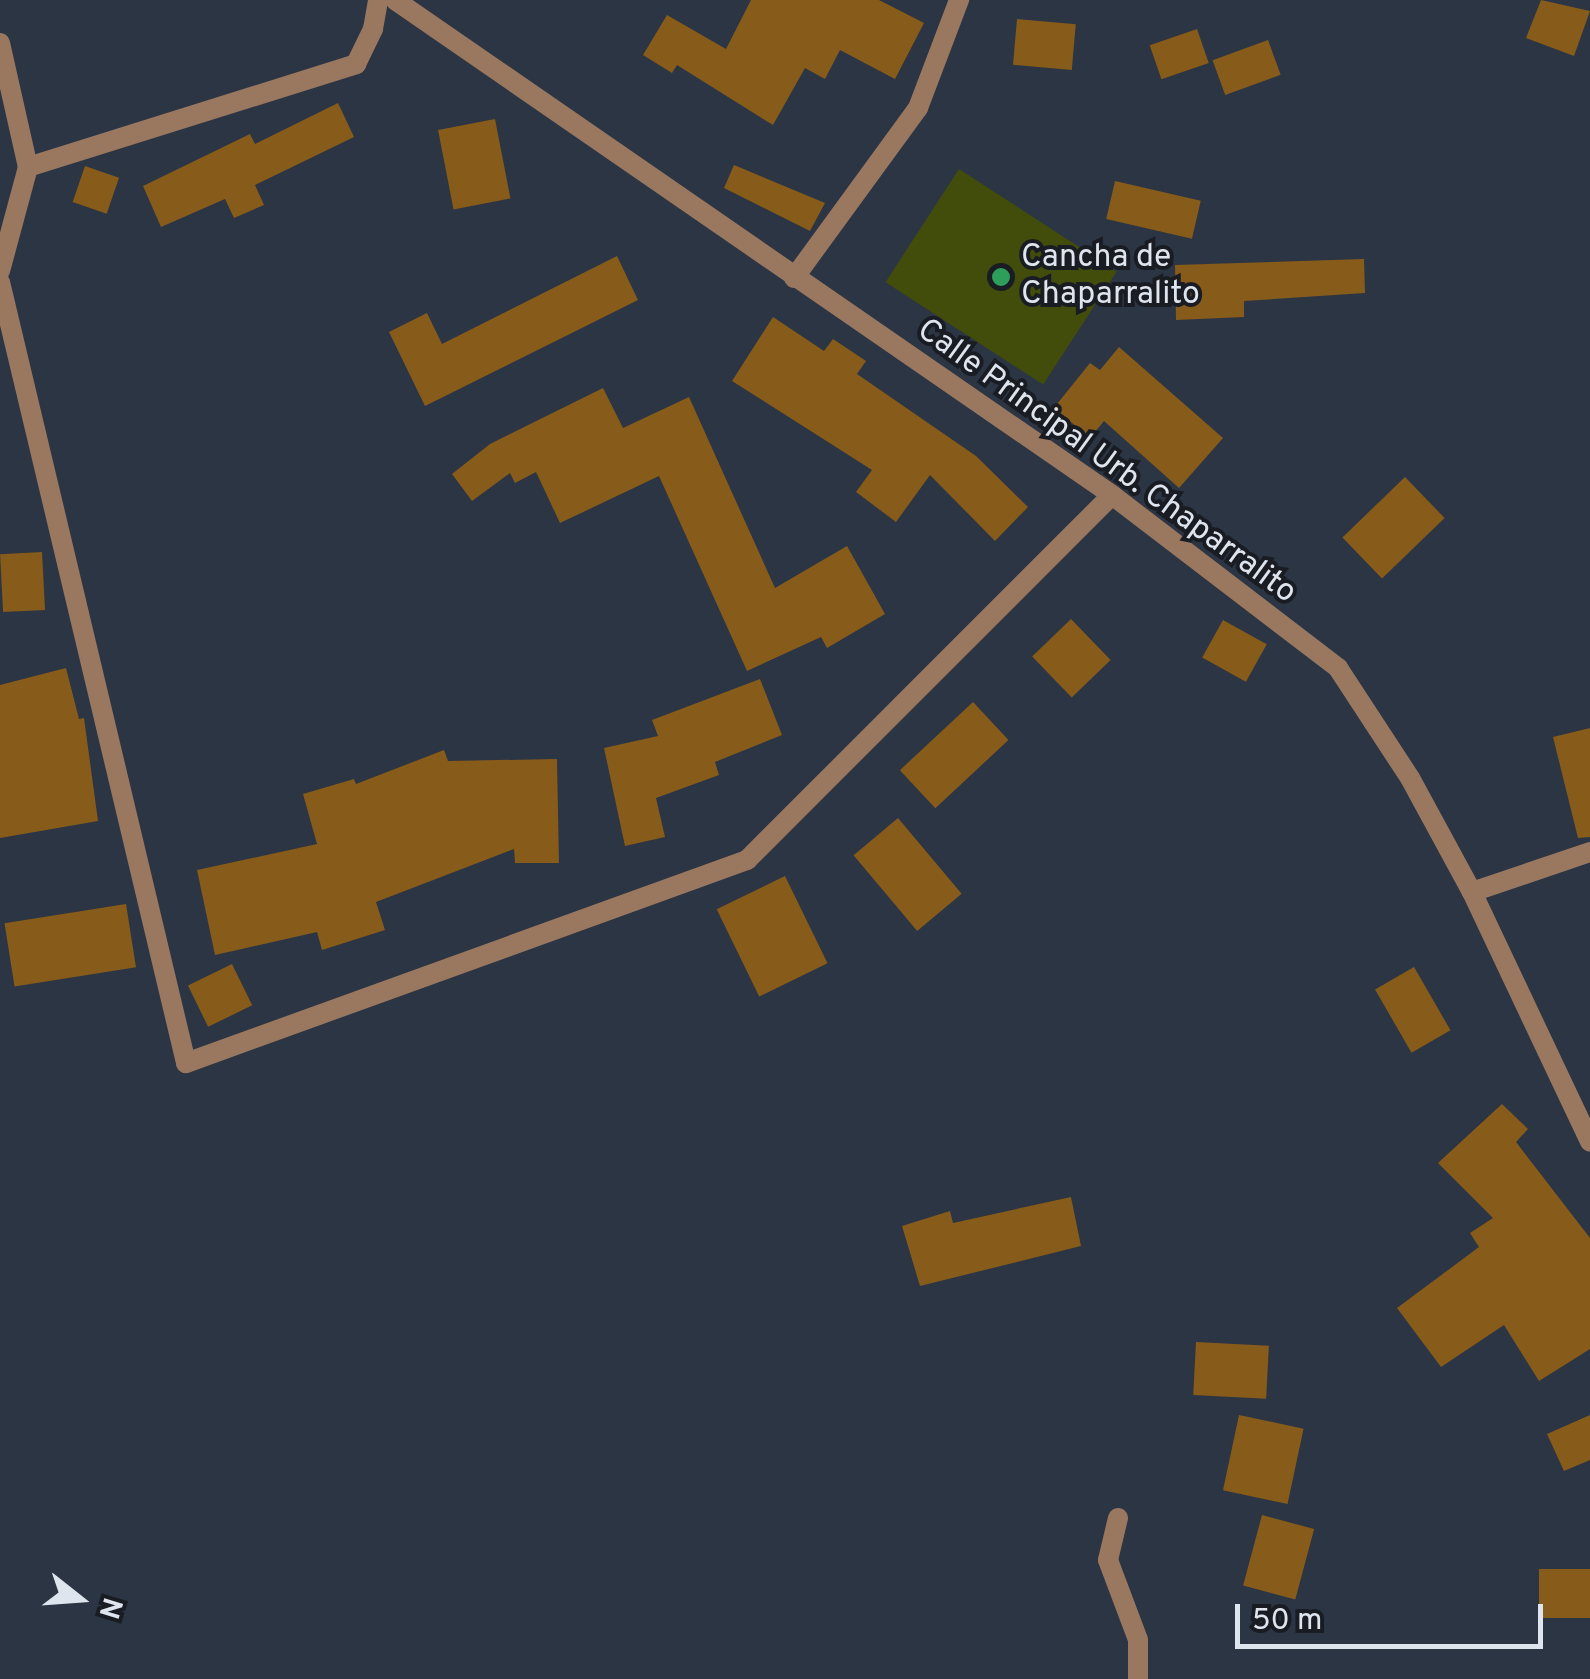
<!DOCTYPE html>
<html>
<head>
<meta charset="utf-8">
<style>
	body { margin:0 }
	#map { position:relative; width:1590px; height:1679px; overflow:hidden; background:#2c3543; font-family:Overpass,sans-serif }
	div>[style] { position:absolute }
	.green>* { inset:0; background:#424d0c; transform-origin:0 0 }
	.building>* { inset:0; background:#875b1a; transform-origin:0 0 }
	.lane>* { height:20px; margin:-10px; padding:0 10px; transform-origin:10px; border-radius:10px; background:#9a7860 }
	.street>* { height:20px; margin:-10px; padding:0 10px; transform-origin:10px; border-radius:10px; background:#9a7860 }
	.dots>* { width:28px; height:28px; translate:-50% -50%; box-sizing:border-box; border:5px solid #191d23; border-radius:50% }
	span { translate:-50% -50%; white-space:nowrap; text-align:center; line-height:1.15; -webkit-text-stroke:8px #191d23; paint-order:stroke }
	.poi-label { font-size:32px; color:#dfe5ee }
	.left { translate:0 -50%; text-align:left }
	.street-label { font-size:32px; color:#dfe5ee }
	.north { position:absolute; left:30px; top:1549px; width:100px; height:100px; -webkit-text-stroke:8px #191d23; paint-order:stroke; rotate:107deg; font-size:28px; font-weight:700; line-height:40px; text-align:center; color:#dfe5ee }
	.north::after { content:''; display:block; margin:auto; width:35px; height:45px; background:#dfe5ee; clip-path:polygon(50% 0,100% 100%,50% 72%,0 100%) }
	.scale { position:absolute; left:1235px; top:1604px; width:308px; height:45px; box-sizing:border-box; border:5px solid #dfe5ee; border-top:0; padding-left:12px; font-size:30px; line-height:35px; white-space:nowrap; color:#dfe5ee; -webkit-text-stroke:8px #191d23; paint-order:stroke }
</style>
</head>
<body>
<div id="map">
	<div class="green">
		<div style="left:959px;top:169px;width:188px;height:135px;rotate:33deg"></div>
	</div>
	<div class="building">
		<div style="clip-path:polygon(751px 0,879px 0,924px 23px,895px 79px,840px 50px,825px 79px,805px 68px,773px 125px,677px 65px,672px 73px,643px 55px,667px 15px,726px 49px)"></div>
		<div style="clip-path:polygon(1541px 0,1590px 11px,1574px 56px,1526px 38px)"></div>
		<div style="left:1017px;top:19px;width:59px;height:46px;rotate:5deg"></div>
		<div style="left:1197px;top:29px;width:36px;height:50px;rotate:71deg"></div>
		<div style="left:1268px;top:40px;width:37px;height:59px;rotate:70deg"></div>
		<div style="clip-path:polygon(338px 103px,354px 137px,255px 185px,264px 205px,234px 218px,225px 199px,161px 227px,143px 186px,250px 134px,255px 144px)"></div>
		<div style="left:495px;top:119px;width:81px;height:58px;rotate:79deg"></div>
		<div style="clip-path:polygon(734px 165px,825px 203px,810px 231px,724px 188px)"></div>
		<div style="left:85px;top:166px;width:36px;height:38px;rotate:19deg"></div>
		<div style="left:1115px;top:181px;width:88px;height:39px;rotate:13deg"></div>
		<div style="clip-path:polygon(617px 256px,638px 300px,425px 406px,389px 332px,427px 313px,442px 344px)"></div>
		<div style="clip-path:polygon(1364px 259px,1365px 293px,1244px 301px,1244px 317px,1176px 320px,1175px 265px)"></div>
		<div style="clip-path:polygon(773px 317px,824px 351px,833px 339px,866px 361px,857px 374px,976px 456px,1028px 507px,995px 541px,930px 475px,896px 522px,856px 492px,872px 470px,732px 381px)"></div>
		<div style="clip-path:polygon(1119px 347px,1223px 438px,1179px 488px,1104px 421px,1091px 437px,1053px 409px,1090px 363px,1100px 370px)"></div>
		<div style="clip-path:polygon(603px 388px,623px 428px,689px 397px,775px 588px,847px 546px,885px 614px,827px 648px,821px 637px,747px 671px,659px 476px,560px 523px,536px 472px,515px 483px,510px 473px,472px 501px,452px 474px,490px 444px)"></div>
		<div style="left:1405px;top:477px;width:57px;height:87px;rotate:46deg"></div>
		<div style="left:42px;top:552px;width:58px;height:42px;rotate:87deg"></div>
		<div style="left:1071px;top:619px;width:57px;height:54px;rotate:46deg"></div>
		<div style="left:1223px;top:620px;width:50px;height:43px;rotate:29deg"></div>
		<div style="clip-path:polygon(66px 668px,79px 719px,84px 718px,98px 821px,0 838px,0 685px)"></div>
		<div style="clip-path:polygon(760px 679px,782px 735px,715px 762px,719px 775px,656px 798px,665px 837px,625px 846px,604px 748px,658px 736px,652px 720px)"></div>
		<div style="left:973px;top:702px;width:52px;height:100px;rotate:47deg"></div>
		<div style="clip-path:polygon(1590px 728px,1590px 837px,1578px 838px,1553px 737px)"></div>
		<div style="clip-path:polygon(444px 750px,448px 761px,557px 759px,559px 863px,515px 863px,514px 849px,376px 902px,385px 930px,322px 950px,317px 932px,215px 955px,197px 870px,317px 844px,303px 794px,354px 779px,356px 784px)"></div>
		<div style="left:898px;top:818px;width:99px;height:58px;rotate:50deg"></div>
		<div style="left:785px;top:876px;width:97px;height:76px;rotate:64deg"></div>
		<div style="left:126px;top:904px;width:64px;height:123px;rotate:81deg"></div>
		<div style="left:232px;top:964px;width:46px;height:49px;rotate:64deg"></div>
		<div style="left:1414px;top:967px;width:73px;height:45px;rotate:60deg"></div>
		<div style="clip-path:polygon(1502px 1104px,1528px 1129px,1516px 1142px,1590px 1238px,1590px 1349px,1539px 1381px,1504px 1325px,1441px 1367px,1397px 1308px,1479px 1247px,1470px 1233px,1493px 1218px,1438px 1163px)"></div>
		<div style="clip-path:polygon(1071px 1197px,1081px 1246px,920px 1286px,902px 1226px,950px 1211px,953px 1223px)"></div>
		<div style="left:1196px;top:1342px;width:73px;height:53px;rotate:3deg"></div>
		<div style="left:1239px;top:1415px;width:66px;height:77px;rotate:12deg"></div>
		<div style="clip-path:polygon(1590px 1415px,1590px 1460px,1564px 1471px,1547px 1434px)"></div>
		<div style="left:1262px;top:1515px;width:54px;height:73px;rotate:15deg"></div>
		<div style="left:1590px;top:1569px;width:49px;height:51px;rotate:90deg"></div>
	</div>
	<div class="lane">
		<div style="left:0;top:43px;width:127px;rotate:77.3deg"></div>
	</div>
	<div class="street">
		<div style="left:395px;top:0;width:871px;rotate:34.62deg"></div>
		<div style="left:1112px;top:495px;width:285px;rotate:37.4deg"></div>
		<div style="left:1338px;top:668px;width:131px;rotate:56.8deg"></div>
		<div style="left:1410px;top:778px;width:130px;rotate:61.5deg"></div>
		<div style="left:1472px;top:892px;width:276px;rotate:64.7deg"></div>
		<div style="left:0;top:271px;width:108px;rotate:-74.9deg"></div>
		<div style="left:28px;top:167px;width:344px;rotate:-17.4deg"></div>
		<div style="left:356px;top:64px;width:39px;rotate:-64deg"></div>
		<div style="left:373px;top:29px;width:29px;rotate:-80deg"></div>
		<div style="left:794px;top:278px;width:210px;rotate:-53.9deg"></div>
		<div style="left:918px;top:108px;width:116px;rotate:-69.2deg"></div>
		<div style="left:0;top:282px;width:803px;rotate:76.6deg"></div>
		<div style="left:186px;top:1063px;width:597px;rotate:-19.89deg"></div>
		<div style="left:747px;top:860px;width:516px;rotate:-45deg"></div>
		<div style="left:1472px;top:892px;width:125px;rotate:-18.7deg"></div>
		<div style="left:1118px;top:1518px;width:43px;rotate:103.4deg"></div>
		<div style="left:1108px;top:1560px;width:85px;rotate:69.4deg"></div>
		<div style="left:1138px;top:1640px;width:39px;rotate:90deg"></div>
	</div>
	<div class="dots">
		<div style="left:1001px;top:277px;background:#2e9e5b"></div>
	</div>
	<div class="poi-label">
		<span class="left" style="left:1021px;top:277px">Cancha de<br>Chaparralito</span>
	</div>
	<div class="street-label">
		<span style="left:1106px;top:462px;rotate:36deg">Calle Principal Urb. Chaparralito</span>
	</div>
	<div class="north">N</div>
	<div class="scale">50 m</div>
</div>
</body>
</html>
